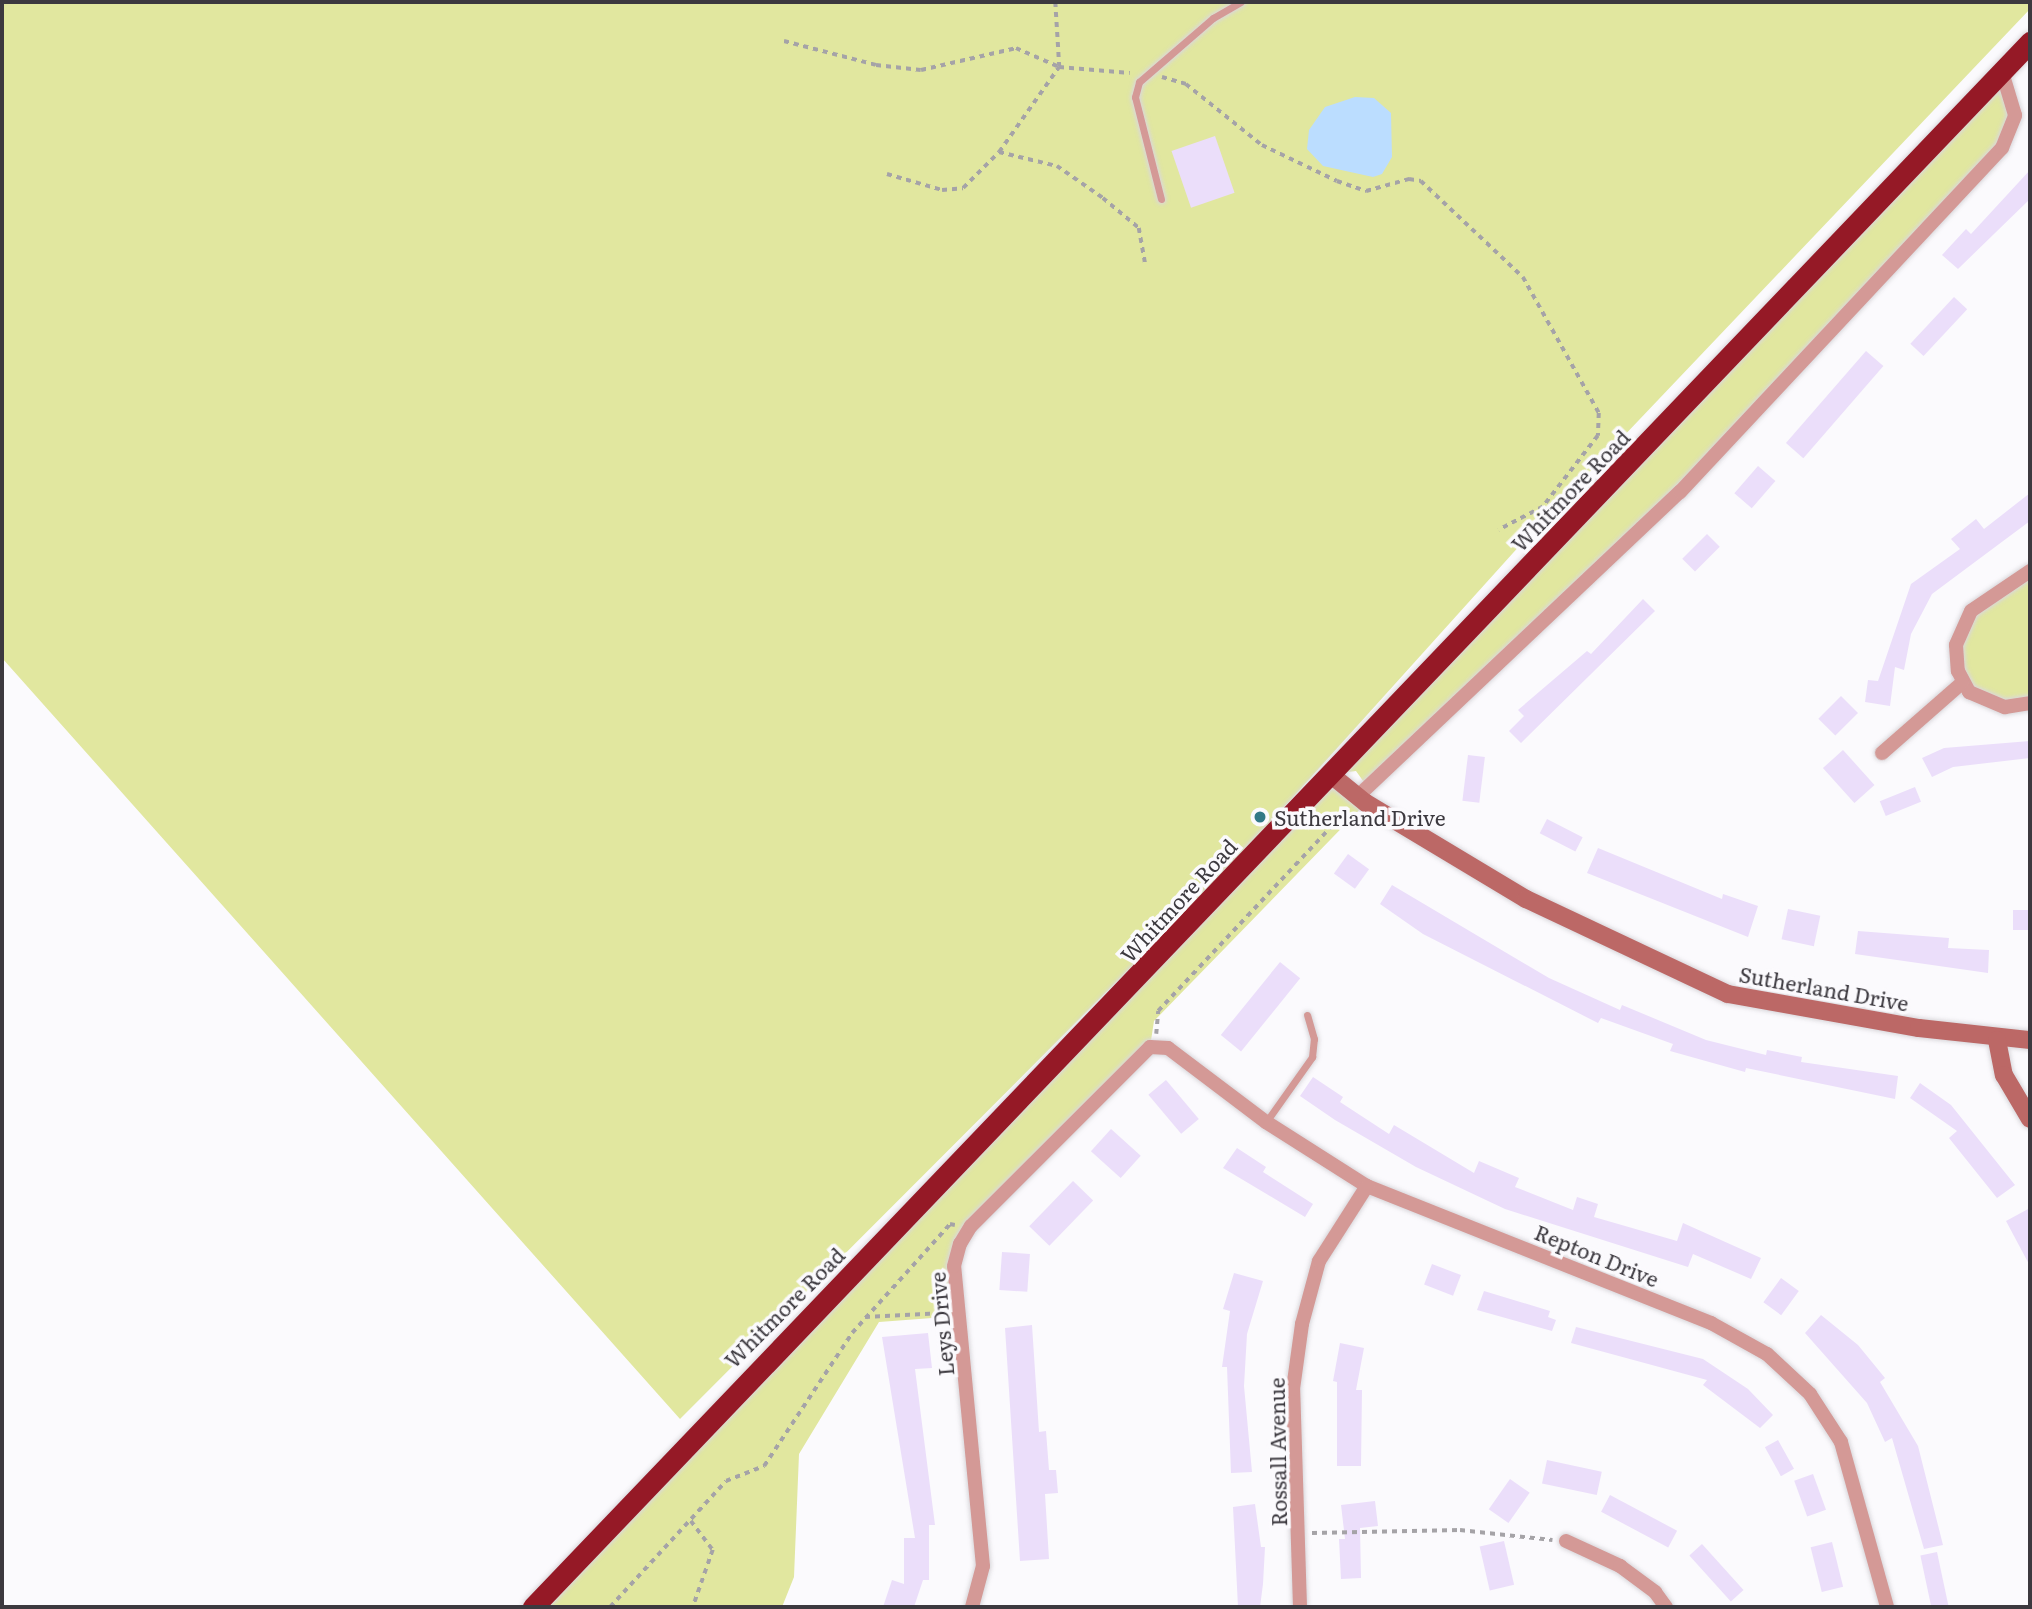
<!DOCTYPE html>
<html>
<head>
<meta charset="utf-8">
<style>
	body { margin:0 }
	#map { position:relative; width:2032px; height:1609px; overflow:hidden; background:#fbfafd; font-family:Literata,serif }
	div>[style] { position:absolute }
	.green>* { inset:0; background:#e1e79f }
	.water>* { inset:0; background:#bdf }
	.building>* { inset:0; background:#ebdefa; transform-origin:0 0 }
	.path>* { height:3.5px; margin-top:-1.75px; transform-origin:0; background:repeating-linear-gradient(90deg,#a5a3a7 0 5px,transparent 0 10px) }
	.roads { filter:drop-shadow(0 0 2px #d9d7db) drop-shadow(0 0 2px #d9d7db) }
	.lane>* { height:7px; margin:-3.5px; padding:0 3.5px; transform-origin:3.5px; border-radius:3.5px; background:#d49996 }
	.street>* { height:14px; margin:-7px; padding:0 7px; transform-origin:7px; border-radius:7px; background:#d49996 }
	.secondary>* { height:18px; margin:-9px; padding:0 9px; transform-origin:9px; border-radius:9px; background:#bc6866 }
	.highway>* { height:21px; margin:-10.5px; padding:0 10.5px; transform-origin:10.5px; border-radius:10.5px; background:#951926 }
	.dots>* { width:19px; height:19px; translate:-50% -50%; box-sizing:border-box; border:4px solid #fbfafd; border-radius:50% }
	span { translate:-50% -50%; white-space:nowrap; text-align:center; line-height:1.15; -webkit-text-stroke:7px #fbfafd; paint-order:stroke }
	.street-label { font-size:21px; color:#3c393f }
	.poi-label { font-size:21px; color:#3c393f }
	.left { translate:0 -50%; text-align:left }
	.frame { position:absolute; inset:0; border:4px solid #3c393f; pointer-events:none }
</style>
</head>
<body>
<div id="map">
	<div class="green">
		<div style="clip-path:polygon(2px 2px,2030px 2px,2030px 9px,1522px 543px,1221px 877px,680px 1419px,2px 658px)"></div>
		<div style="clip-path:polygon(2002px 73px,2015px 115px,2002px 148px,1701px 469px,1366px 785px,1356px 771px,1331px 774px,1366px 803px,1154px 1021px,1150px 1047px,960px 1244px,959px 1316px,879px 1322px,799px 1454px,794px 1577px,782px 1607px,533px 1607px)"></div>
		<div style="clip-path:polygon(2030px 568px,2030px 703px,2005px 707px,1962px 683px,1961px 626px)"></div>
	</div>
	<div class="water">
		<div style="clip-path:polygon(1355px 97px,1374px 98px,1391px 113px,1392px 157px,1382px 174px,1373px 177px,1323px 166px,1307px 149px,1309px 130px,1325px 107px)"></div>
	</div>
	<div class="building">
		<div style="left:1215px;top:136px;width:60px;height:46px;rotate:71deg"></div>
		<div style="clip-path:polygon(2030px 170px,2030px 199px,1958px 269px,1942px 255px,1966px 229px,1971px 234px)"></div>
		<div style="left:1954px;top:297px;width:18px;height:64px;rotate:43deg"></div>
		<div style="left:1866px;top:351px;width:23px;height:122px;rotate:41deg"></div>
		<div style="left:1758px;top:466px;width:23px;height:36px;rotate:41deg"></div>
		<div style="clip-path:polygon(2030px 493px,2030px 521px,1932px 594px,1911px 634px,1904px 670px,1895px 667px,1890px 706px,1865px 702px,1868px 680px,1878px 681px,1911px 584px,1960px 549px,1951px 539px,1976px 519px,1984px 529px)"></div>
		<div style="left:1707px;top:534px;width:18px;height:35px;rotate:45deg"></div>
		<div style="clip-path:polygon(1643px 599px,1655px 611px,1521px 743px,1509px 731px,1524px 716px,1518px 710px,1587px 651px,1591px 654px)"></div>
		<div style="left:1841px;top:696px;width:24px;height:32px;rotate:45deg"></div>
		<div style="clip-path:polygon(2030px 741px,2030px 758px,1953px 767px,1932px 777px,1922px 758px,1944px 748px)"></div>
		<div style="left:1843px;top:750px;width:47px;height:27px;rotate:48deg"></div>
		<div style="left:1468px;top:755px;width:17px;height:46px;rotate:7deg"></div>
		<div style="left:1915px;top:787px;width:16px;height:38px;rotate:68deg"></div>
		<div style="left:1547px;top:819px;width:40px;height:16px;rotate:27deg"></div>
		<div style="clip-path:polygon(1598px 848px,1722px 899px,1723px 894px,1758px 906px,1748px 937px,1587px 873px)"></div>
		<div style="left:1348px;top:854px;width:26px;height:24px;rotate:36deg"></div>
		<div style="clip-path:polygon(1392px 885px,1549px 978px,1620px 1010px,1622px 1005px,1706px 1040px,1766px 1055px,1767px 1050px,1802px 1057px,1801px 1062px,1898px 1076px,1895px 1099px,1746px 1068px,1745px 1072px,1670px 1051px,1673px 1044px,1601px 1018px,1598px 1023px,1423px 934px,1380px 904px)"></div>
		<div style="left:1788px;top:909px;width:33px;height:31px;rotate:12deg"></div>
		<div style="left:2013px;top:910px;width:17px;height:20px"></div>
		<div style="clip-path:polygon(1858px 931px,1949px 938px,1948px 948px,1989px 950px,1988px 973px,1855px 954px)"></div>
		<div style="left:1280px;top:962px;width:26px;height:94px;rotate:39deg"></div>
		<div style="clip-path:polygon(1313px 1077px,1343px 1097px,1340px 1102px,1389px 1134px,1394px 1125px,1474px 1173px,1479px 1161px,1519px 1178px,1515px 1187px,1573px 1210px,1577px 1197px,1598px 1204px,1594px 1217px,1677px 1241px,1683px 1223px,1761px 1258px,1751px 1279px,1693px 1254px,1688px 1267px,1505px 1209px,1416px 1167px,1335px 1120px,1300px 1096px)"></div>
		<div style="left:1166px;top:1080px;width:51px;height:23px;rotate:50deg"></div>
		<div style="clip-path:polygon(1920px 1083px,1951px 1105px,2015px 1185px,1997px 1198px,1949px 1138px,1957px 1131px,1910px 1098px)"></div>
		<div style="left:1111px;top:1129px;width:40px;height:30px;rotate:42deg"></div>
		<div style="clip-path:polygon(1237px 1148px,1266px 1167px,1263px 1172px,1313px 1204px,1305px 1217px,1223px 1168px)"></div>
		<div style="left:1073px;top:1181px;width:28px;height:63px;rotate:44deg"></div>
		<div style="clip-path:polygon(2030px 1208px,2030px 1266px,2006px 1221px)"></div>
		<div style="left:1002px;top:1252px;width:28px;height:38px;rotate:4deg"></div>
		<div style="left:1432px;top:1264px;width:31px;height:22px;rotate:21deg"></div>
		<div style="clip-path:polygon(1234px 1273px,1263px 1281px,1247px 1334px,1244px 1386px,1252px 1472px,1231px 1473px,1227px 1367px,1222px 1367px,1230px 1311px,1223px 1309px)"></div>
		<div style="left:1781px;top:1278px;width:22px;height:30px;rotate:36deg"></div>
		<div style="clip-path:polygon(1484px 1291px,1550px 1311px,1548px 1317px,1556px 1320px,1552px 1331px,1477px 1310px)"></div>
		<div style="clip-path:polygon(1821px 1315px,1858px 1345px,1885px 1378px,1880px 1382px,1918px 1446px,1943px 1545px,1924px 1549px,1892px 1438px,1885px 1442px,1867px 1403px,1805px 1333px)"></div>
		<div style="clip-path:polygon(1032px 1325px,1039px 1432px,1046px 1431px,1049px 1470px,1056px 1470px,1058px 1493px,1045px 1494px,1049px 1559px,1020px 1561px,1005px 1328px)"></div>
		<div style="clip-path:polygon(1576px 1327px,1703px 1359px,1748px 1389px,1773px 1415px,1760px 1428px,1703px 1385px,1707px 1380px,1571px 1343px)"></div>
		<div style="clip-path:polygon(928px 1333px,932px 1368px,915px 1369px,935px 1525px,929px 1525px,929px 1580px,923px 1580px,914px 1607px,883px 1607px,892px 1580px,904px 1584px,904px 1538px,915px 1538px,882px 1337px)"></div>
		<div style="clip-path:polygon(1340px 1343px,1364px 1348px,1356px 1390px,1362px 1390px,1361px 1466px,1337px 1466px,1337px 1382px,1333px 1381px)"></div>
		<div style="left:1778px;top:1440px;width:33px;height:15px;rotate:61deg"></div>
		<div style="left:1547px;top:1460px;width:56px;height:24px;rotate:12deg"></div>
		<div style="left:1813px;top:1474px;width:38px;height:20px;rotate:70deg"></div>
		<div style="left:1510px;top:1479px;width:24px;height:37px;rotate:35deg"></div>
		<div style="left:1610px;top:1495px;width:76px;height:19px;rotate:28deg"></div>
		<div style="clip-path:polygon(1375px 1501px,1378px 1526px,1360px 1528px,1361px 1578px,1341px 1579px,1339px 1539px,1345px 1539px,1341px 1505px)"></div>
		<div style="clip-path:polygon(1255px 1504px,1261px 1547px,1265px 1547px,1263px 1584px,1260px 1607px,1238px 1607px,1233px 1507px)"></div>
		<div style="left:1504px;top:1541px;width:45px;height:25px;rotate:77deg"></div>
		<div style="left:1832px;top:1542px;width:46px;height:22px;rotate:76deg"></div>
		<div style="left:1702px;top:1544px;width:62px;height:17px;rotate:48deg"></div>
		<div style="left:1937px;top:1552px;width:56px;height:17px;rotate:78deg"></div>
	</div>
	<div class="path">
		<div style="left:784px;top:41px;width:95px;rotate:14.6deg"></div>
		<div style="left:876px;top:65px;width:45px;rotate:6.3deg"></div>
		<div style="left:921px;top:70px;width:98px;rotate:-13deg"></div>
		<div style="left:1016px;top:48px;width:47px;rotate:23.8deg"></div>
		<div style="left:1059px;top:67px;width:71px;rotate:4.8deg"></div>
		<div style="left:1162px;top:77px;width:25px;rotate:16deg"></div>
		<div style="left:1186px;top:84px;width:97px;rotate:38.8deg"></div>
		<div style="left:1262px;top:145px;width:83px;rotate:25.6deg"></div>
		<div style="left:1337px;top:181px;width:31px;rotate:19deg"></div>
		<div style="left:1366px;top:191px;width:45px;rotate:-15.6deg"></div>
		<div style="left:1409px;top:179px;width:12px;rotate:9deg"></div>
		<div style="left:1421px;top:181px;width:140px;rotate:43.3deg"></div>
		<div style="left:1523px;top:277px;width:156px;rotate:60.8deg"></div>
		<div style="left:1599px;top:413px;width:23px;rotate:92deg"></div>
		<div style="left:1598px;top:436px;width:90px;rotate:127.8deg"></div>
		<div style="left:1543px;top:507px;width:50px;rotate:152.4deg"></div>
		<div style="left:999px;top:152px;width:60px;rotate:13.6deg"></div>
		<div style="left:1057px;top:166px;width:56px;rotate:34.8deg"></div>
		<div style="left:1103px;top:198px;width:47px;rotate:39.8deg"></div>
		<div style="left:1139px;top:228px;width:36px;rotate:80deg"></div>
		<div style="left:887px;top:174px;width:57px;rotate:16.2deg"></div>
		<div style="left:942px;top:190px;width:21px;rotate:-5deg"></div>
		<div style="left:963px;top:188px;width:51px;rotate:-45deg"></div>
		<div style="left:999px;top:152px;width:104px;rotate:-54.8deg"></div>
		<div style="left:1059px;top:67px;width:65px;rotate:-93.5deg"></div>
		<div style="left:1156px;top:1034px;width:23px;rotate:-85deg"></div>
		<div style="left:1158px;top:1011px;width:277px;rotate:-46.8deg"></div>
		<div style="left:865px;top:1317px;width:79px;rotate:-2.9deg"></div>
		<div style="left:691px;top:1521px;width:36px;rotate:53deg"></div>
		<div style="left:713px;top:1550px;width:60px;rotate:109.3deg"></div>
		<div style="left:1312px;top:1533px;width:148px;rotate:-1.2deg"></div>
		<div style="left:1460px;top:1530px;width:93px;rotate:6.2deg"></div>
		<div style="left:610px;top:1607px;width:171px;rotate:-47.4deg"></div>
		<div style="left:726px;top:1481px;width:41px;rotate:-21.5deg"></div>
		<div style="left:764px;top:1466px;width:159px;rotate:-56.5deg"></div>
		<div style="left:852px;top:1333px;width:147px;rotate:-48deg"></div>
		<div style="left:950px;top:1224px;width:5px;rotate:11deg"></div>
	</div>
	<div class="roads">
		<div class="lane">
			<div style="left:1161px;top:199px;width:105px;rotate:-104.3deg"></div>
			<div style="left:1135px;top:97px;width:16px;rotate:-75deg"></div>
			<div style="left:1139px;top:82px;width:98px;rotate:-40.9deg"></div>
			<div style="left:1213px;top:18px;width:32px;rotate:-30deg"></div>
			<div style="left:1266px;top:1122px;width:80px;rotate:-54.7deg"></div>
			<div style="left:1312px;top:1057px;width:18px;rotate:-84deg"></div>
			<div style="left:1314px;top:1039px;width:25px;rotate:-106deg"></div>
		</div>
		<div class="street">
			<div style="left:2030px;top:571px;width:71px;rotate:145.9deg"></div>
			<div style="left:1971px;top:611px;width:37px;rotate:114deg"></div>
			<div style="left:1956px;top:645px;width:26px;rotate:86deg"></div>
			<div style="left:1958px;top:671px;width:24px;rotate:62deg"></div>
			<div style="left:1969px;top:692px;width:39px;rotate:23deg"></div>
			<div style="left:2005px;top:707px;width:25px;rotate:-9deg"></div>
			<div style="left:1882px;top:753px;width:106px;rotate:-41.2deg"></div>
			<div style="left:1358px;top:796px;width:443px;rotate:-43.4deg"></div>
			<div style="left:1680px;top:492px;width:471px;rotate:-46.9deg"></div>
			<div style="left:2002px;top:148px;width:35px;rotate:-68deg"></div>
			<div style="left:2015px;top:115px;width:45px;rotate:-106.8deg"></div>
			<div style="left:1566px;top:1541px;width:60px;rotate:24.8deg"></div>
			<div style="left:1620px;top:1566px;width:44px;rotate:36.6deg"></div>
			<div style="left:1655px;top:1592px;width:19px;rotate:54deg"></div>
			<div style="left:972px;top:1607px;width:42px;rotate:-75deg"></div>
			<div style="left:983px;top:1566px;width:301px;rotate:-95.5deg"></div>
			<div style="left:954px;top:1266px;width:23px;rotate:-75deg"></div>
			<div style="left:960px;top:1244px;width:21px;rotate:-59deg"></div>
			<div style="left:971px;top:1226px;width:253px;rotate:-45deg"></div>
			<div style="left:1150px;top:1047px;width:18px;rotate:3deg"></div>
			<div style="left:1168px;top:1048px;width:123px;rotate:37.1deg"></div>
			<div style="left:1266px;top:1122px;width:120px;rotate:32.4deg"></div>
			<div style="left:1367px;top:1186px;width:370px;rotate:21.7deg"></div>
			<div style="left:1711px;top:1323px;width:64px;rotate:29deg"></div>
			<div style="left:1767px;top:1354px;width:59px;rotate:42.9deg"></div>
			<div style="left:1810px;top:1394px;width:57px;rotate:57.1deg"></div>
			<div style="left:1841px;top:1442px;width:171px;rotate:74.4deg"></div>
			<div style="left:1300px;top:1607px;width:218px;rotate:-91.8deg"></div>
			<div style="left:1293px;top:1389px;width:66px;rotate:-82.1deg"></div>
			<div style="left:1302px;top:1324px;width:65px;rotate:-74.9deg"></div>
			<div style="left:1319px;top:1261px;width:89px;rotate:-57.4deg"></div>
		</div>
		<div class="secondary">
			<div style="left:1330px;top:774px;width:46px;rotate:38.9deg"></div>
			<div style="left:1366px;top:803px;width:187px;rotate:31deg"></div>
			<div style="left:1526px;top:899px;width:223px;rotate:25.2deg"></div>
			<div style="left:1728px;top:994px;width:194px;rotate:10.1deg"></div>
			<div style="left:1919px;top:1028px;width:112px;rotate:6.2deg"></div>
			<div style="left:1997px;top:1040px;width:36px;rotate:79deg"></div>
			<div style="left:2004px;top:1075px;width:51px;rotate:59.4deg"></div>
		</div>
		<div class="highway">
			<div style="left:533px;top:1607px;width:2166px;rotate:-46.27deg"></div>
		</div>
	</div>
	<div class="dots">
		<div style="left:1260px;top:817px;background:#337986"></div>
	</div>
	<div class="street-label">
		<span style="left:1570px;top:490px;rotate:-46deg">Whitmore Road</span>
		<span style="left:1178px;top:900px;rotate:-47deg">Whitmore Road</span>
		<span style="left:1824px;top:988px;rotate:10deg">Sutherland Drive</span>
		<span style="left:1597px;top:1255px;rotate:22deg">Repton Drive</span>
		<span style="left:784px;top:1307px;rotate:-45deg">Whitmore Road</span>
		<span style="left:941px;top:1324px;rotate:-95deg">Leys Drive</span>
		<span style="left:1277px;top:1452px;rotate:-91deg">Rossall Avenue</span>
	</div>
	<div class="poi-label">
		<span class="left" style="left:1274px;top:817px">Sutherland Drive</span>
	</div>
	<div class="frame"></div>
</div>
</body>
</html>
